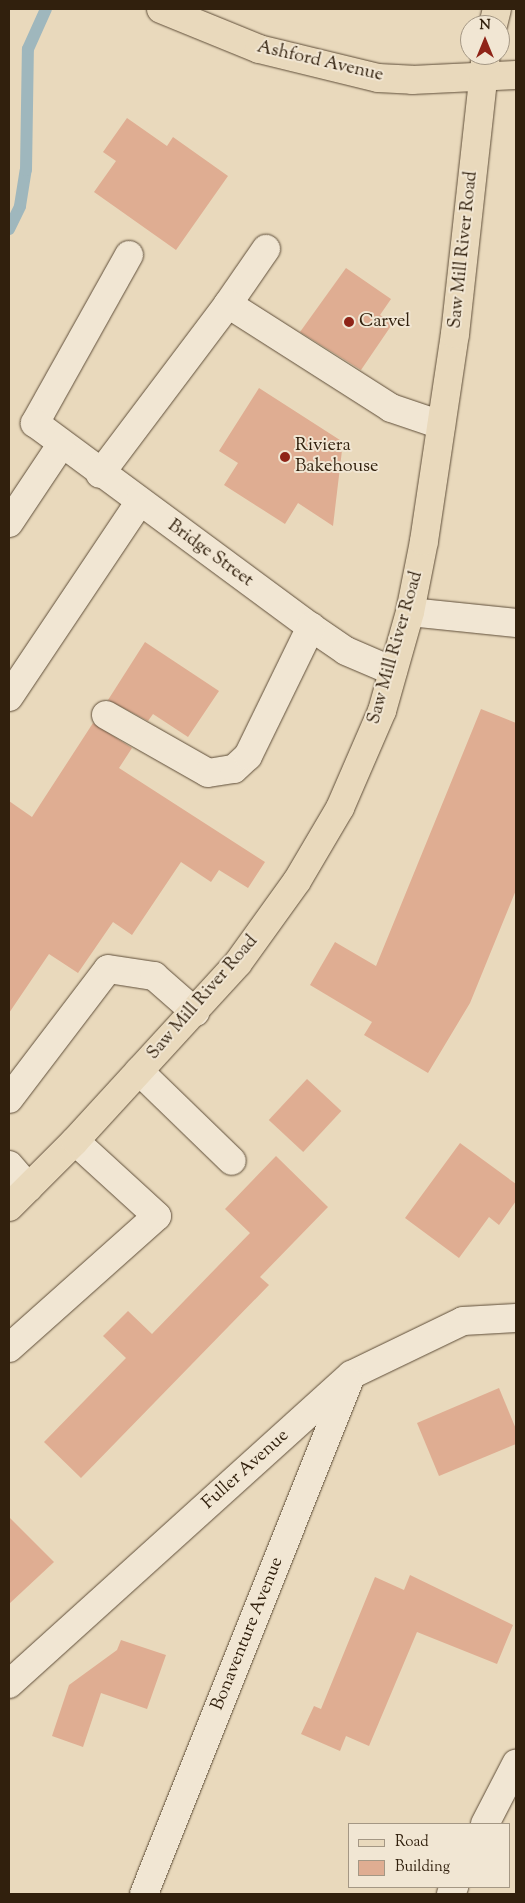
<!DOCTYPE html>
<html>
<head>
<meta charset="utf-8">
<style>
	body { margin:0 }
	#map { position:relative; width:525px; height:1903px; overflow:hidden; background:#e9d9bc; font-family:"Sorts Mill Goudy",serif }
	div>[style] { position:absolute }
	.stream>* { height:12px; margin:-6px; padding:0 6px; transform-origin:6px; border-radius:6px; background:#9fb7bd }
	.building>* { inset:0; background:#dfad92; transform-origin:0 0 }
	.roads { filter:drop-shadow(0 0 1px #5f4e39) drop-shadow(0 0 1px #5f4e39) }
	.minor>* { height:28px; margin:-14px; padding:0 14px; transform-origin:14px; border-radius:14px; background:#f1e6d3 }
	.major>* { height:28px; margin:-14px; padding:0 14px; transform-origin:14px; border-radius:14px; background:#e9d9bc }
	.dots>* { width:14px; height:14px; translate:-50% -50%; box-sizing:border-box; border:2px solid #f1e6d3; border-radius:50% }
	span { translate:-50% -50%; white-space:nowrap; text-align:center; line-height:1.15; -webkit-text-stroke:4px #f1e6d3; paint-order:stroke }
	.street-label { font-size:18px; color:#31200d }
	.poi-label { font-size:18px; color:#31200d }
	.left { translate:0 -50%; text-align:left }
	.frame { position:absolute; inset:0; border:10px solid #31200d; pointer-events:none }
	.legend { position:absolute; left:348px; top:1823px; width:162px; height:65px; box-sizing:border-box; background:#f1e6d3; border:1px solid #a49784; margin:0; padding:6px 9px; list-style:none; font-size:15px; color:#31200d }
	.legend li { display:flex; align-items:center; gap:10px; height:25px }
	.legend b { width:25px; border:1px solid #a49784 }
	.north { position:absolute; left:460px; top:15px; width:50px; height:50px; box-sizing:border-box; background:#f1e6d3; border:1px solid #a49784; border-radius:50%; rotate:0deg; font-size:14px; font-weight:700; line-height:20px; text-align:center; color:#31200d }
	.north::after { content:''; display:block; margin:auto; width:18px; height:22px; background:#8f2418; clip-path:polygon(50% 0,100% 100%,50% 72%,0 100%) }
</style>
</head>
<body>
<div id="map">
	<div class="stream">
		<div style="left:9px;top:229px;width:25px;rotate:-64deg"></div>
		<div style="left:20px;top:206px;width:36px;rotate:-81deg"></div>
		<div style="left:26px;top:170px;width:121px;rotate:-89.1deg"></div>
		<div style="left:28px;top:49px;width:44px;rotate:-65.8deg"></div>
	</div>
	<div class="building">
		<div style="clip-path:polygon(127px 118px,167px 146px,173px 137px,228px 176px,176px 250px,94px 192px,116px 161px,103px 152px)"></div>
		<div style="clip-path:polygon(346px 268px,391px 299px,380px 315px,393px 323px,361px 370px,300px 332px)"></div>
		<div style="clip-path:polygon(259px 388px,343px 442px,333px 526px,298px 503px,285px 524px,224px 485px,238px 463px,219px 451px)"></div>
		<div style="clip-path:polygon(145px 642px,219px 691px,188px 737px,153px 714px,148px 721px,108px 700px)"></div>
		<div style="clip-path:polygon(481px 709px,516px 723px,516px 890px,470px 1003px,428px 1073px,364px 1035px,372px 1022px,310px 985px,335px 942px,376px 966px)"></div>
		<div style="clip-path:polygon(93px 723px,132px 748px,119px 768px,265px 862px,248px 888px,219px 870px,211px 882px,181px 862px,132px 935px,113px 922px,78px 973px,49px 954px,9px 1013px,9px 801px,32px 817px)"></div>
		<div style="left:307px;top:1079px;width:47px;height:56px;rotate:43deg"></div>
		<div style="clip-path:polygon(460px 1143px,516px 1184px,516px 1201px,499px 1225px,489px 1217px,459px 1258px,405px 1218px)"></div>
		<div style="clip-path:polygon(276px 1156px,328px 1207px,260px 1277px,269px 1285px,81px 1478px,44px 1442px,126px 1358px,103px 1336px,128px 1311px,152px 1334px,250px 1233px,225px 1209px)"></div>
		<div style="clip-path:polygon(499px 1388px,516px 1429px,516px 1444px,439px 1476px,417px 1423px)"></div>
		<div style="clip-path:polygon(9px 1517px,54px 1562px,9px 1604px)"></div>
		<div style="clip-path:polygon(410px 1575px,513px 1625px,497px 1664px,417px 1632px,369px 1746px,346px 1736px,340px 1751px,301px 1734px,314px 1706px,321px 1709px,375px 1577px,404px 1590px)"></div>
		<div style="clip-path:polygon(121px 1640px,166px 1655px,147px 1709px,101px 1693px,83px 1747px,52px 1736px,69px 1685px,117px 1650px)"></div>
	</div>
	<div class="roads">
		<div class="minor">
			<div style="left:129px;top:255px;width:193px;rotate:119.2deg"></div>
			<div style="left:35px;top:423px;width:343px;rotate:36.5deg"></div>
			<div style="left:311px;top:627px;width:42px;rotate:34.4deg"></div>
			<div style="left:346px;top:651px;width:51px;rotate:23.1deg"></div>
			<div style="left:228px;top:304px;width:67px;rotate:-55.4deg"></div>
			<div style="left:100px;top:474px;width:213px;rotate:-53deg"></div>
			<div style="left:228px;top:304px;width:193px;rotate:32.5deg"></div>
			<div style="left:391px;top:408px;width:53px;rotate:18.8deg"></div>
			<div style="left:9px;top:523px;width:94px;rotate:-56.3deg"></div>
			<div style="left:410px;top:612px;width:107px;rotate:5.9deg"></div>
			<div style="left:9px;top:697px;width:234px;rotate:-56.2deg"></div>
			<div style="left:106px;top:715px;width:117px;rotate:29.6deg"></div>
			<div style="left:208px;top:773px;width:26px;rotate:-9deg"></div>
			<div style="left:234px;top:769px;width:19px;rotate:-43deg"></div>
			<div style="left:248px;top:756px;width:144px;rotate:-64deg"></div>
			<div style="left:139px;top:1071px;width:129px;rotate:44.1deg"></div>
			<div style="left:9px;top:1099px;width:163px;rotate:-52.7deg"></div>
			<div style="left:108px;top:969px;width:47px;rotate:8.7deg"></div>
			<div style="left:154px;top:976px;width:55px;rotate:41.3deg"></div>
			<div style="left:9px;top:1165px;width:30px;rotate:49deg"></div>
			<div style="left:9px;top:1348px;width:198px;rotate:-41.7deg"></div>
			<div style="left:157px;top:1216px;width:111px;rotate:-137.6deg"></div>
			<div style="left:9px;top:1684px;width:461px;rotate:-42.1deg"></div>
			<div style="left:351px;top:1375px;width:124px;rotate:-25.7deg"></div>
			<div style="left:463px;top:1321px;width:53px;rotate:-3.2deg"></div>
			<div style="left:485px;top:1824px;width:68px;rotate:-62.7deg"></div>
			<div style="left:144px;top:1894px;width:552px;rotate:-68.22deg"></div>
			<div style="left:451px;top:1894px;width:8px;rotate:-67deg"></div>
		</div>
		<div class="major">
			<div style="left:161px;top:9px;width:106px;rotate:22.2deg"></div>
			<div style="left:259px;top:49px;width:122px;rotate:13.7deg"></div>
			<div style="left:378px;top:78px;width:34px;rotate:3deg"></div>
			<div style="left:412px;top:80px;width:104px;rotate:-2.8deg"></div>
			<div style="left:493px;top:25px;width:16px;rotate:-76deg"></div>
			<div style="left:9px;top:1207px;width:93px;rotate:-45deg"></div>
			<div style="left:75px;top:1141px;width:241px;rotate:-47.5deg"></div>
			<div style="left:238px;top:963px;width:101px;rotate:-54.3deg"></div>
			<div style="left:297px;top:881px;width:85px;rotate:-59.5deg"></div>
			<div style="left:340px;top:808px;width:106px;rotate:-66.6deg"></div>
			<div style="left:382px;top:711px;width:103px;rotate:-74.2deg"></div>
			<div style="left:410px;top:612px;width:72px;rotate:-78.8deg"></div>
			<div style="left:424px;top:541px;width:209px;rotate:-81.5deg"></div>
			<div style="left:455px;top:334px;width:281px;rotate:-83.7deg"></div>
		</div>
	</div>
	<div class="dots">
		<div style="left:349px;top:322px;background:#8f2418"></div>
		<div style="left:285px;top:457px;background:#8f2418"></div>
	</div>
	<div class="street-label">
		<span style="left:320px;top:62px;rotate:13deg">Ashford Avenue</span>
		<span style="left:464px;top:250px;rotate:-84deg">Saw Mill River Road</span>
		<span style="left:210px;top:554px;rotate:36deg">Bridge Street</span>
		<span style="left:396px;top:648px;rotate:-74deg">Saw Mill River Road</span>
		<span style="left:203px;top:998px;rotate:-49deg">Saw Mill River Road</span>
		<span style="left:246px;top:1470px;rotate:-42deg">Fuller Avenue</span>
		<span style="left:248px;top:1634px;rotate:-68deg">Bonaventure Avenue</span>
	</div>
	<div class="poi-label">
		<span class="left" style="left:359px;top:322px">Carvel</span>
		<span class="left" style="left:295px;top:457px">Riviera<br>Bakehouse</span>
	</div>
	<div class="frame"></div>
	<ul class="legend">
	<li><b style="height:6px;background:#e9d9bc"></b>Road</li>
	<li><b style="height:14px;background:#dfad92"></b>Building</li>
	</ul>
	<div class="north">N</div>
</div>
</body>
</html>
